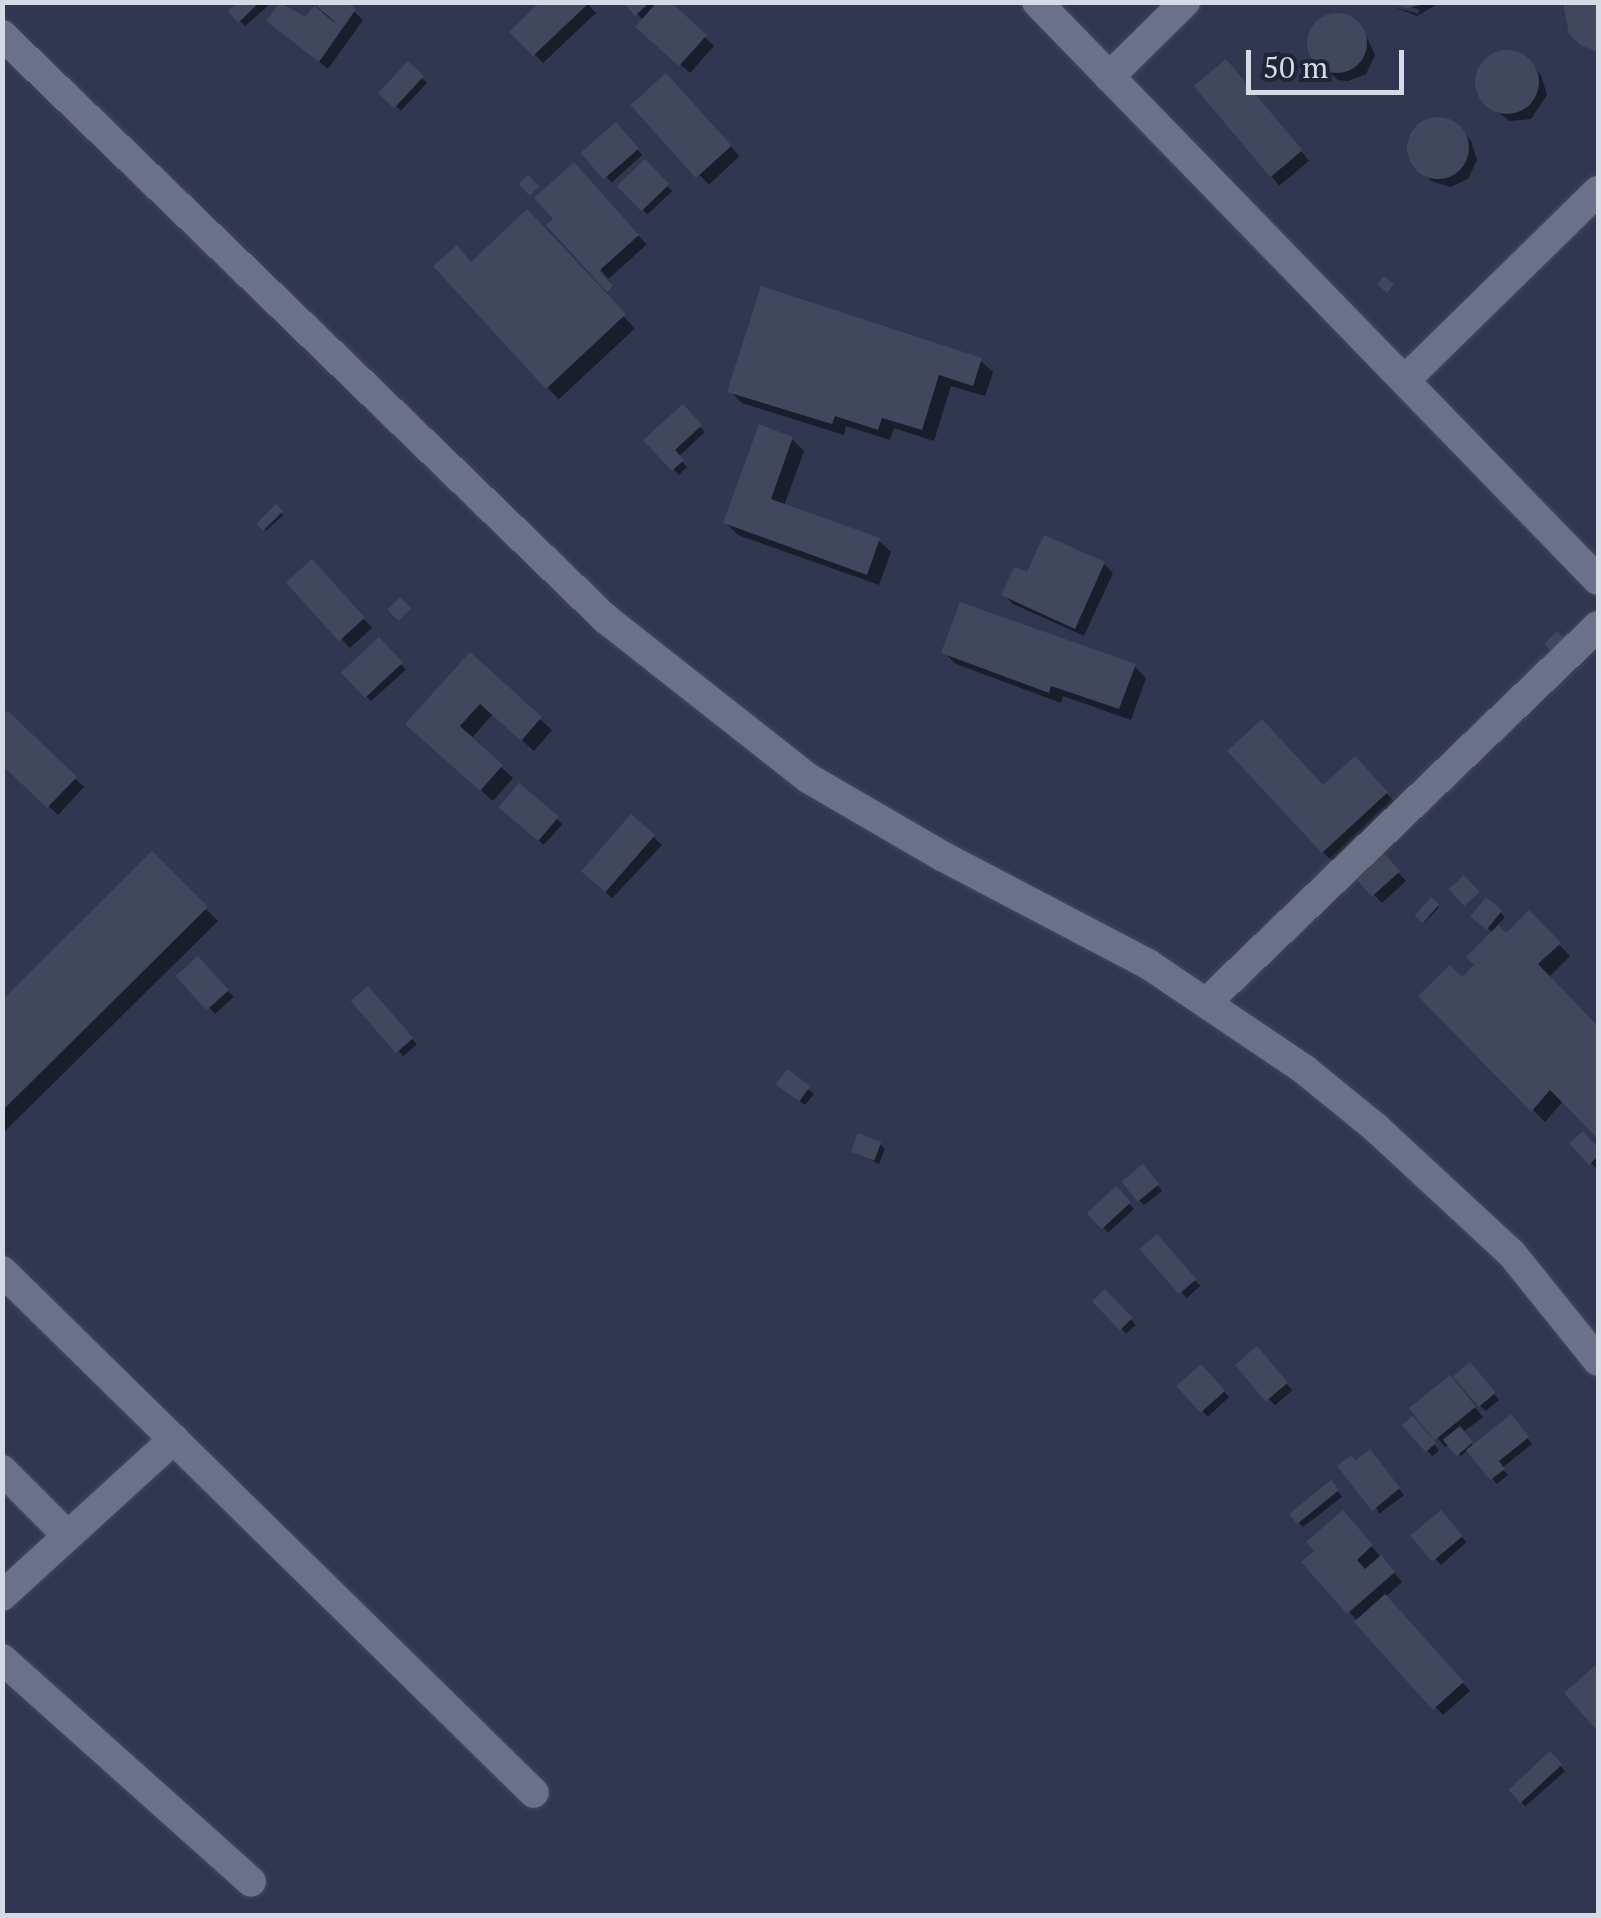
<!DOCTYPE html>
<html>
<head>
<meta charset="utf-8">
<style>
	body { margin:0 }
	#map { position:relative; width:1601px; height:1918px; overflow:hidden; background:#2a2e43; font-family:"PT Serif",serif }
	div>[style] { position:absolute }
	.built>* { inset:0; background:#313751; transform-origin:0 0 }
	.shadow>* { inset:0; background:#0007; transform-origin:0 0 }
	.building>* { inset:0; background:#41475c; transform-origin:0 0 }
	.round { border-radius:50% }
	.roads { filter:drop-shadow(0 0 2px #45495a) drop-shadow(0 0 2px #45495a) }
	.minor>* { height:30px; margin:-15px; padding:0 15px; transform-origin:15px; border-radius:15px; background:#6b7189 }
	span { translate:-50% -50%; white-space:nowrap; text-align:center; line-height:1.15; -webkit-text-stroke:10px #202438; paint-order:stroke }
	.frame { position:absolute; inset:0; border:5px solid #d6dae7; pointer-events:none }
	.scale { position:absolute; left:1246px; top:50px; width:158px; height:45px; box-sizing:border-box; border:5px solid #d6dae7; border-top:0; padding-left:12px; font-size:30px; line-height:35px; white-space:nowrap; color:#d6dae7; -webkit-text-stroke:8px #202438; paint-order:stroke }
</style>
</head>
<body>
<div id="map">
	<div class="built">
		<div style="left:3px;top:3px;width:1595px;height:1912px"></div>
	</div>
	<div class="shadow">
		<div style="clip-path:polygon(242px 2px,269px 2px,270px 4px,245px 26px,231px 12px)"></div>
		<div style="clip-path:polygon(344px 2px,363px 20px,328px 69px,269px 21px,283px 3px,306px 20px,315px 9px,326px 14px)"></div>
		<div style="clip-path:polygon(586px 2px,596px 13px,543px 63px,513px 32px)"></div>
		<div style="clip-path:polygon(626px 2px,667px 2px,714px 46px,690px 73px,647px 35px,644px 21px)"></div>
		<div style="clip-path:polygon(1396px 2px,1441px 2px,1417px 16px,1394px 7px,1418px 14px,1420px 10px)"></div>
		<div style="clip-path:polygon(1335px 14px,1353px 19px,1363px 29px,1375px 55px,1366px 74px,1348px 81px,1338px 80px,1313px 58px,1309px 39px,1317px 22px)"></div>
		<div style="clip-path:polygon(1505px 52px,1524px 58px,1541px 75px,1547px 95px,1531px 119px,1510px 121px,1482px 100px,1477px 80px,1486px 61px)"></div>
		<div style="left:408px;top:65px;width:26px;height:38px;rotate:43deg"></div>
		<div style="left:1234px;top:71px;width:117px;height:39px;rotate:50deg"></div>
		<div style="left:666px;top:77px;width:108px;height:42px;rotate:47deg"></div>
		<div style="clip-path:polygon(1436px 119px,1462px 131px,1471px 141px,1477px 160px,1468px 179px,1450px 187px,1431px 181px,1410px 154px,1412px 135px)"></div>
		<div style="left:616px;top:126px;width:39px;height:41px;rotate:48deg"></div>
		<div style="left:645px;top:162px;width:40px;height:34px;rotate:47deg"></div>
		<div style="left:583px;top:174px;width:95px;height:51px;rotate:48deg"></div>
		<div style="left:527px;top:213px;width:158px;height:104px;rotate:47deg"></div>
		<div style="clip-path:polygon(980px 360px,993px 372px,985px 396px,951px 386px,934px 441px,894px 428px,890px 440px,846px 426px,844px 435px,742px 403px,730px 391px)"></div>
		<div style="clip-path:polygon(682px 407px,705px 432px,678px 457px,687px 467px,679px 475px,646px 440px)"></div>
		<div style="clip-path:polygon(792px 439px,804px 451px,784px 506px,878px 540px,891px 552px,879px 585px,738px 535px,726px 523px)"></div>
		<div style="left:276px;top:507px;width:11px;height:24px;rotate:49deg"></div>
		<div style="clip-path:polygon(1104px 564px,1113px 573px,1084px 636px,1013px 604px,1004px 595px)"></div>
		<div style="clip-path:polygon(321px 571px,372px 628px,350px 648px,342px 639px)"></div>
		<div style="left:379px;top:640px;width:40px;height:47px;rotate:48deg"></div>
		<div style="clip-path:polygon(944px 652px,1134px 666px,1146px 678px,1131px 720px,1063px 696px,1061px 703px,956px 664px)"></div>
		<div style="clip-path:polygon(470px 655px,552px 730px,534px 751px,493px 714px,471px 739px,513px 778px,493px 801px,420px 736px)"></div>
		<div style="clip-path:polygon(8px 714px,84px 787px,58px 815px,2px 762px)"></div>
		<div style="clip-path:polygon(1231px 751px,1323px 788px,1366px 771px,1398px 806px,1365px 836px,1406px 881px,1382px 903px,1340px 859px,1335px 864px,1323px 852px)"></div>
		<div style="left:520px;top:786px;width:57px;height:28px;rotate:42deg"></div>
		<div style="left:632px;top:817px;width:41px;height:73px;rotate:43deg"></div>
		<div style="clip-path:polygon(152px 855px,218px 921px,2px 1134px,2px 1004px)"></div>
		<div style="left:1431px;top:900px;width:11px;height:21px;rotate:45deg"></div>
		<div style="clip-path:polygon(1487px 900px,1505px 917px,1496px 927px,1506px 937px,1529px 914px,1570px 956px,1548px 978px,1598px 1027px,1598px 1135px,1564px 1100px,1545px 1122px,1421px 996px,1462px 981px,1478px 965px,1493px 933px,1474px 915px)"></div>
		<div style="left:198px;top:959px;width:52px;height:25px;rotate:47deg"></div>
		<div style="left:368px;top:990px;width:73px;height:18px;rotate:48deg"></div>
		<div style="clip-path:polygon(787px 1073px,814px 1094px,805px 1105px,784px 1089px)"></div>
		<div style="clip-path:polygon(1583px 1134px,1598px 1151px,1596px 1168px,1572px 1143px)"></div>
		<div style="clip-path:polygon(880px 1144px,885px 1149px,879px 1164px,853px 1151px)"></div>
		<div style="clip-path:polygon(1148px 1173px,1162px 1191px,1144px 1205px,1139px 1200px)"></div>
		<div style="left:1116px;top:1189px;width:27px;height:35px;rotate:48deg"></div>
		<div style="left:1156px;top:1237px;width:66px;height:18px;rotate:48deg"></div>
		<div style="left:1105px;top:1292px;width:45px;height:13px;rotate:47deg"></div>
		<div style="left:1256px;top:1350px;width:54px;height:23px;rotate:48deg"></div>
		<div style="left:1201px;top:1367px;width:41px;height:29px;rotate:47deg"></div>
		<div style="clip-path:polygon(1475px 1370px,1499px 1400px,1486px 1411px,1480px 1406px)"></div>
		<div style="clip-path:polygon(1458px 1387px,1483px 1417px,1462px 1433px,1474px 1446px,1516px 1423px,1532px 1444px,1502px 1468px,1508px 1475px,1497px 1484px,1469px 1449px,1461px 1456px,1449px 1444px,1445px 1447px,1412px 1408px)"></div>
		<div style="left:1411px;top:1419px;width:42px;height:9px;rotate:48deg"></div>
		<div style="clip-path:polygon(1375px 1458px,1404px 1495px,1379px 1514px,1356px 1463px)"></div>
		<div style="clip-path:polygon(1336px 1488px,1342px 1497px,1303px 1527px,1298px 1522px)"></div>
		<div style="left:1441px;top:1514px;width:38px;height:34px;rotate:48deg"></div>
		<div style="clip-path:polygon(1351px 1522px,1402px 1582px,1385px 1597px,1470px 1691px,1443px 1715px,1305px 1563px)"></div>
		<div style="left:1550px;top:1754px;width:23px;height:53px;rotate:49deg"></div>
	</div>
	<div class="building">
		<div style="clip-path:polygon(238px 2px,260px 2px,238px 23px,228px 11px)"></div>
		<div style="clip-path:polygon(280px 2px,305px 17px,314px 6px,338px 25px,313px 2px,348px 2px,356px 9px,319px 62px,266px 21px)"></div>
		<div style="clip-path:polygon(540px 2px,590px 2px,533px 56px,509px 32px)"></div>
		<div style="clip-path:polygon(623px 2px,650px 2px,635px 16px)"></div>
		<div style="clip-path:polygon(657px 2px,671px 2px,707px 35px,679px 66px,635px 27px)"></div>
		<div style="clip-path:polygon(1387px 2px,1426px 2px,1426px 4px,1407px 8px)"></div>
		<div style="clip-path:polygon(1563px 2px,1598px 2px,1598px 52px,1580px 45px,1569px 34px)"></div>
		<div class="round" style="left:1307px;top:13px;width:60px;height:60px"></div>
		<div class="round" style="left:1475px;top:50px;width:64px;height:64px"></div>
		<div style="left:1226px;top:59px;width:119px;height:42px;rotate:50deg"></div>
		<div style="left:408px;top:61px;width:22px;height:44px;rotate:43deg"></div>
		<div style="left:666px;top:73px;width:98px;height:48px;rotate:48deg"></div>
		<div class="round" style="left:1407px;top:117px;width:62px;height:62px"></div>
		<div style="left:616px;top:122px;width:35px;height:47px;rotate:49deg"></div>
		<div style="left:645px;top:159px;width:35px;height:39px;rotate:46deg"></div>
		<div style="clip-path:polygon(574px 162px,639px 235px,599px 271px,613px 286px,607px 292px,546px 225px,553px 219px,534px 198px)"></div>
		<div style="left:528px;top:175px;width:16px;height:13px;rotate:47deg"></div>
		<div style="clip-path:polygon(527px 209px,626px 314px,546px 389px,433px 266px,457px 245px,471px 262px)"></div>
		<div style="left:1384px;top:276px;width:13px;height:11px;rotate:39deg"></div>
		<div style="clip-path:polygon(761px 286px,982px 358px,973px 386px,939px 375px,922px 430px,882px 418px,878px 430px,835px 416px,832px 424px,727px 392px)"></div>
		<div style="clip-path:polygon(683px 404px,702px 425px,675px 450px,684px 460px,672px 471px,643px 440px)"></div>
		<div style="clip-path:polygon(759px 424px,793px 437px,771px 499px,880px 538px,867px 575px,723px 523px)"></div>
		<div style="left:276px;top:504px;width:10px;height:28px;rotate:45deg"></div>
		<div style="clip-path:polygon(1044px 535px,1105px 562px,1075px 629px,1001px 595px,1014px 567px,1027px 572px)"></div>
		<div style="left:312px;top:559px;width:79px;height:35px;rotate:48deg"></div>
		<div style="left:400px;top:597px;width:16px;height:18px;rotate:45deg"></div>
		<div style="clip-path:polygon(960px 602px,1136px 664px,1119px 709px,1051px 686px,1049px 693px,941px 653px)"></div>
		<div style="left:1557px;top:631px;width:20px;height:18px;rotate:45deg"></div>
		<div style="left:379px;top:637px;width:35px;height:52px;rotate:47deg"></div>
		<div style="clip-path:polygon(470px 652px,542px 717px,521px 741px,480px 704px,460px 726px,503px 765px,480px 791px,405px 724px)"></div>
		<div style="clip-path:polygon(8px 711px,77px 777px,47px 808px,2px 765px,2px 716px)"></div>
		<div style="clip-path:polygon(1262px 719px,1323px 785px,1355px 756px,1388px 792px,1322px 853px,1227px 751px)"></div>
		<div style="left:519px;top:783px;width:52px;height:32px;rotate:40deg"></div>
		<div style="left:631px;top:814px;width:32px;height:76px;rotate:41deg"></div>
		<div style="left:1364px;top:831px;width:54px;height:38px;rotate:48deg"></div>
		<div style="clip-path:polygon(152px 851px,208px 907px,2px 1111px,2px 1000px)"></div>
		<div style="left:1464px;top:875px;width:23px;height:21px;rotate:47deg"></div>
		<div style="left:1431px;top:897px;width:11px;height:25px;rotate:41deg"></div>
		<div style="left:1486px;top:897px;width:21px;height:25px;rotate:39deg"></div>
		<div style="clip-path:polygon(1529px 910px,1561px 943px,1538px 964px,1598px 1026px,1598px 1139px,1550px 1090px,1531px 1112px,1418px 996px,1450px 965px,1462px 977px,1474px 965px,1466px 957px,1498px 925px,1506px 933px)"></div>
		<div style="left:198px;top:956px;width:46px;height:30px;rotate:48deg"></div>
		<div style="left:368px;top:986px;width:69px;height:23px;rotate:49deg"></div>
		<div style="left:787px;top:1069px;width:29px;height:19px;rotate:36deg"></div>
		<div style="clip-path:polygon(1583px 1131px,1598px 1148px,1598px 1156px,1589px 1165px,1569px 1143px)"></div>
		<div style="left:858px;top:1133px;width:25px;height:20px;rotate:21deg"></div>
		<div style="left:1143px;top:1164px;width:26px;height:28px;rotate:51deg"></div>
		<div style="left:1116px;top:1186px;width:22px;height:40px;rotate:47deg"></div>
		<div style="left:1157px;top:1234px;width:60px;height:23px;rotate:49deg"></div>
		<div style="left:1105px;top:1289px;width:40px;height:18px;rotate:46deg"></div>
		<div style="left:1257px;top:1346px;width:48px;height:29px;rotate:50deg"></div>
		<div style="left:1470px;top:1362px;width:40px;height:22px;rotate:50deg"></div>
		<div style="left:1201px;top:1364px;width:36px;height:33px;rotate:48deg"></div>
		<div style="left:1450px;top:1375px;width:41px;height:53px;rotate:51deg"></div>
		<div style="clip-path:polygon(1511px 1414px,1529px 1437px,1499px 1461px,1505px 1469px,1490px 1480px,1466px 1450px)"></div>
		<div style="left:1412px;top:1416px;width:36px;height:14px;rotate:48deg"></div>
		<div style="left:1460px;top:1426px;width:21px;height:22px;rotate:51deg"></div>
		<div style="clip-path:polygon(1370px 1449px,1400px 1488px,1372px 1511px,1337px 1466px,1351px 1455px,1355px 1461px)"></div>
		<div style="left:1331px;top:1480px;width:13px;height:54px;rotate:51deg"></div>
		<div style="clip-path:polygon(1343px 1510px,1373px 1545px,1357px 1560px,1365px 1569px,1381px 1555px,1395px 1572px,1347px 1614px,1301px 1562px,1314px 1551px,1306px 1542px)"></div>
		<div style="left:1441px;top:1510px;width:34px;height:40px;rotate:50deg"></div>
		<div style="left:1385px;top:1594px;width:118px;height:42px;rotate:48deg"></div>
		<div style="clip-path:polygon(1598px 1663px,1598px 1732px,1564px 1693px)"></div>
		<div style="left:1550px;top:1751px;width:18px;height:57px;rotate:47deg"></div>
	</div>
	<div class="roads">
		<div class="minor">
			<div style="left:1037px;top:2px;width:805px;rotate:45.86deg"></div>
			<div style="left:2px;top:35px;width:840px;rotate:44.04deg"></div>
			<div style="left:606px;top:619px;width:257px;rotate:38.2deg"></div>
			<div style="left:808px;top:778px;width:157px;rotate:30.2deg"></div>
			<div style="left:944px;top:857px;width:230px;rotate:27.7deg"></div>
			<div style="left:1148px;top:964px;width:189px;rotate:34deg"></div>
			<div style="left:1305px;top:1070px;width:92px;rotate:39.2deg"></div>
			<div style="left:1376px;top:1128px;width:185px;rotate:42.8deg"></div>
			<div style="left:1512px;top:1254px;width:137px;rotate:51.2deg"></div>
			<div style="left:1109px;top:77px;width:107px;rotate:-44.6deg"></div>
			<div style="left:1405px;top:380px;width:270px;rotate:-44.4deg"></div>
			<div style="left:1207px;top:1002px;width:542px;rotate:-43.88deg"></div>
			<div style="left:2px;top:1271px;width:745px;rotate:44.46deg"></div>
			<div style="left:2px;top:1470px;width:92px;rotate:45deg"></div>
			<div style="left:2px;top:1596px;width:233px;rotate:-42.4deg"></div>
			<div style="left:2px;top:1659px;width:334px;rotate:41.8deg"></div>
		</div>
	</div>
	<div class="frame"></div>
	<div class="scale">50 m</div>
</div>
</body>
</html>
